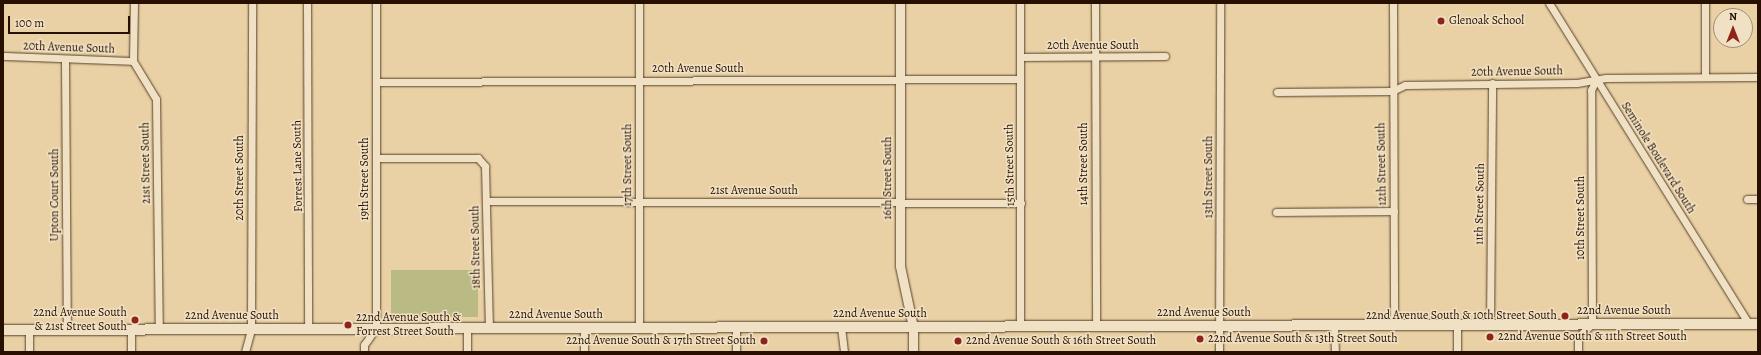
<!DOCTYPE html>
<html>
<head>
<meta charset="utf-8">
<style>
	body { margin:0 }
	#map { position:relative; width:1761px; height:355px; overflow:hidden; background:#e9d1a5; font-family:Alegreya,serif }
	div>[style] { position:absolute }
	.green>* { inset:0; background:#baba84; transform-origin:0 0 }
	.roads { filter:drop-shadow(0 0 1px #584029) drop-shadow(0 0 1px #584029) }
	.minor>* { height:7px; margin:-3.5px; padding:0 3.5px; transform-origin:3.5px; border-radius:3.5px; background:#f1e1c4 }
	.tertiary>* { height:9px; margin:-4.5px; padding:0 4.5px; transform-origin:4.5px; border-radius:4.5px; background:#f1e1c4 }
	.secondary>* { height:10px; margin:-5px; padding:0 5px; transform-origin:5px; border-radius:5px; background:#f1e1c4 }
	.dots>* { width:11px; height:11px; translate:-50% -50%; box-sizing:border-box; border:2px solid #f1e1c4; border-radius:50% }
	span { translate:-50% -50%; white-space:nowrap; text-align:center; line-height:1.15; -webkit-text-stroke:3px #f1e1c4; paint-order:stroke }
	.poi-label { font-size:12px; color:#271000 }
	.left { translate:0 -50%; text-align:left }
	.right { translate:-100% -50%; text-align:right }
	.street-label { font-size:12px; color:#271000 }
	.frame { position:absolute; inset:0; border:4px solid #271000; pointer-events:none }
	.north { position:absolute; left:1713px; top:8px; width:40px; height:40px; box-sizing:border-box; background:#f1e1c4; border:1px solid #a08d76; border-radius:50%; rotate:0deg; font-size:11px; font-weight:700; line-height:16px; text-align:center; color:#271000 }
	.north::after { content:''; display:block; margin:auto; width:14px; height:18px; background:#8f2418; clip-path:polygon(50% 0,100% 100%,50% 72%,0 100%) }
	.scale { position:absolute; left:8px; top:16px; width:122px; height:18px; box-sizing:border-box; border:2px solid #271000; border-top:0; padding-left:5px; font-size:12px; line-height:14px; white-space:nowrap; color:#271000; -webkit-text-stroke:3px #f1e1c4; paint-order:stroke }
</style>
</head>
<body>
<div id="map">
	<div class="green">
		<div style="left:391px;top:270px;width:87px;height:47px"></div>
	</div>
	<div class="roads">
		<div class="minor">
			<div style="left:134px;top:3px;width:58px;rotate:91deg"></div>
			<div style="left:133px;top:61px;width:44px;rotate:58.8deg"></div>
			<div style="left:156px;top:99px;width:230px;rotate:89.3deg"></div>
			<div style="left:307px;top:3px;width:326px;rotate:89.8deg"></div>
			<div style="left:639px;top:3px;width:325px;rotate:90deg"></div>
			<div style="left:1020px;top:3px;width:323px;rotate:90deg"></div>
			<div style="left:1095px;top:3px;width:323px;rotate:89.8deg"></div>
			<div style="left:1393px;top:3px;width:322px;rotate:89.8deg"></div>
			<div style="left:1549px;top:3px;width:378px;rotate:58.1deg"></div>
			<div style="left:1705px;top:3px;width:74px;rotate:90deg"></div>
			<div style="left:3px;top:56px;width:130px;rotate:2.2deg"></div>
			<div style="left:1021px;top:57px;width:144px;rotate:-0.4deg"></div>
			<div style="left:65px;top:61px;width:268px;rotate:89.6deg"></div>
			<div style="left:376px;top:82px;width:644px;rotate:-0.27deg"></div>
			<div style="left:1277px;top:92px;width:115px;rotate:-0.5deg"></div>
			<div style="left:1392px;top:91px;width:14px;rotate:-25deg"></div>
			<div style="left:1405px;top:85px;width:172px;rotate:-0.7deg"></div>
			<div style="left:1577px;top:83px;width:29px;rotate:-10deg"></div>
			<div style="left:1606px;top:78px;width:152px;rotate:-0.4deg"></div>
			<div style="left:376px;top:158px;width:102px"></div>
			<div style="left:478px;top:158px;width:11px;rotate:49deg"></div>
			<div style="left:485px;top:166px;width:162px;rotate:88.6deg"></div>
			<div style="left:1747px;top:199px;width:11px"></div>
			<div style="left:486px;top:201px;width:535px;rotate:0.21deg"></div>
			<div style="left:1276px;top:212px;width:118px;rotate:-0.5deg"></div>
			<div style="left:1334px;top:325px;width:27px;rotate:88deg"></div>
			<div style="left:1457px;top:325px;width:27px;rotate:90deg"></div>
			<div style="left:1490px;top:325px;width:242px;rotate:-89.5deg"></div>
			<div style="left:736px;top:327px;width:25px;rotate:90deg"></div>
			<div style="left:841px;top:327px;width:25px;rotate:83deg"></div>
			<div style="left:467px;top:328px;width:24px;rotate:90deg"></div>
			<div style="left:584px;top:328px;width:24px;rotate:90deg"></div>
			<div style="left:131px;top:329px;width:23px;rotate:90deg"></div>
			<div style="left:29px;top:352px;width:22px;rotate:-90deg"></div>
			<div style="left:245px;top:352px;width:24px;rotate:-75deg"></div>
			<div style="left:251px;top:329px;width:326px;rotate:-89.8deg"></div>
			<div style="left:364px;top:352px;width:7px;rotate:-90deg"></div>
			<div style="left:364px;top:345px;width:21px;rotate:-55deg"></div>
			<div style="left:376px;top:328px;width:325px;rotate:-90deg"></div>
			<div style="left:1219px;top:352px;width:349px;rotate:-89.8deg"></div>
			<div style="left:1578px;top:352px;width:15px;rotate:-90deg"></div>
			<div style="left:1578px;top:337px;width:19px;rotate:-43deg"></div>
			<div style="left:1592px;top:324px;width:234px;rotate:-90.2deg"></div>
			<div style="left:1591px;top:90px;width:11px;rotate:-63deg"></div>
		</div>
		<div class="tertiary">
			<div style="left:900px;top:3px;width:263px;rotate:90deg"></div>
			<div style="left:900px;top:266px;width:62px;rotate:78deg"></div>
			<div style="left:913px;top:327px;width:25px;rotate:90deg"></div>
		</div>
		<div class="secondary">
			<div style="left:3px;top:330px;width:1755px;rotate:-0.2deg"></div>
		</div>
	</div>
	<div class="dots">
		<div style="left:1441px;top:21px;background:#8f2418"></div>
		<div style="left:1565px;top:316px;background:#8f2418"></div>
		<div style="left:135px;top:320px;background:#8f2418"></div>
		<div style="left:348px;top:325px;background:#8f2418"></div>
		<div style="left:1490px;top:337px;background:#8f2418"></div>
		<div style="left:1200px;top:339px;background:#8f2418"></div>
		<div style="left:764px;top:341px;background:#8f2418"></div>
		<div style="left:958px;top:341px;background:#8f2418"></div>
	</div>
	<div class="poi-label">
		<span class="left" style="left:1449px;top:21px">Glenoak School</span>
		<span class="right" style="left:127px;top:320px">22nd Avenue South<br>&amp; 21st Street South</span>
		<span class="right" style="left:1557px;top:316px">22nd Avenue South &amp; 10th Street South</span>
		<span class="left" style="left:356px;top:325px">22nd Avenue South &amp;<br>Forrest Street South</span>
		<span class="left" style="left:1498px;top:337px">22nd Avenue South &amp; 11th Street South</span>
		<span class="left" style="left:1208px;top:339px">22nd Avenue South &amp; 13th Street South</span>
		<span class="right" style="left:756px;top:341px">22nd Avenue South &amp; 17th Street South</span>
		<span class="left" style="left:966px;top:341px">22nd Avenue South &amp; 16th Street South</span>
	</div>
	<div class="street-label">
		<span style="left:1093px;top:46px">20th Avenue South</span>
		<span style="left:69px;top:48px;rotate:2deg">20th Avenue South</span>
		<span style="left:698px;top:69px">20th Avenue South</span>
		<span style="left:1517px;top:72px;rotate:-1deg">20th Avenue South</span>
		<span style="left:1658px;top:158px;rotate:58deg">Seminole Boulevard South</span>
		<span style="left:146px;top:163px;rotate:-91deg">21st Street South</span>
		<span style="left:1084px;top:164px;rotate:-90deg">14th Street South</span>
		<span style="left:1382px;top:164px;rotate:-91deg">12th Street South</span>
		<span style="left:628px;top:165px;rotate:-90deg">17th Street South</span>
		<span style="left:1010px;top:165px;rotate:-91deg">15th Street South</span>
		<span style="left:298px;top:166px;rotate:-91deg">Forrest Lane South</span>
		<span style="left:1209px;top:177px;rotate:-90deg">13th Street South</span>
		<span style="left:240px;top:178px;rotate:-90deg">20th Street South</span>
		<span style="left:888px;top:178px;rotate:-90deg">16th Street South</span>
		<span style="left:365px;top:179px;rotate:-90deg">19th Street South</span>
		<span style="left:754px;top:191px">21st Avenue South</span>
		<span style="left:55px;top:195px;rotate:-90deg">Upton Court South</span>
		<span style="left:1480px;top:204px;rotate:-89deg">11th Street South</span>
		<span style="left:1581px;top:218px;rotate:-90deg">10th Street South</span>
		<span style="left:476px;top:247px;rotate:-91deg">18th Street South</span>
		<span style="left:1624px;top:311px">22nd Avenue South</span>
		<span style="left:1204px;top:313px">22nd Avenue South</span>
		<span style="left:880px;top:314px">22nd Avenue South</span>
		<span style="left:556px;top:315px">22nd Avenue South</span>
		<span style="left:232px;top:316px">22nd Avenue South</span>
	</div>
	<div class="frame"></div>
	<div class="north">N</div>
	<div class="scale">100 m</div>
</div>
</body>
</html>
